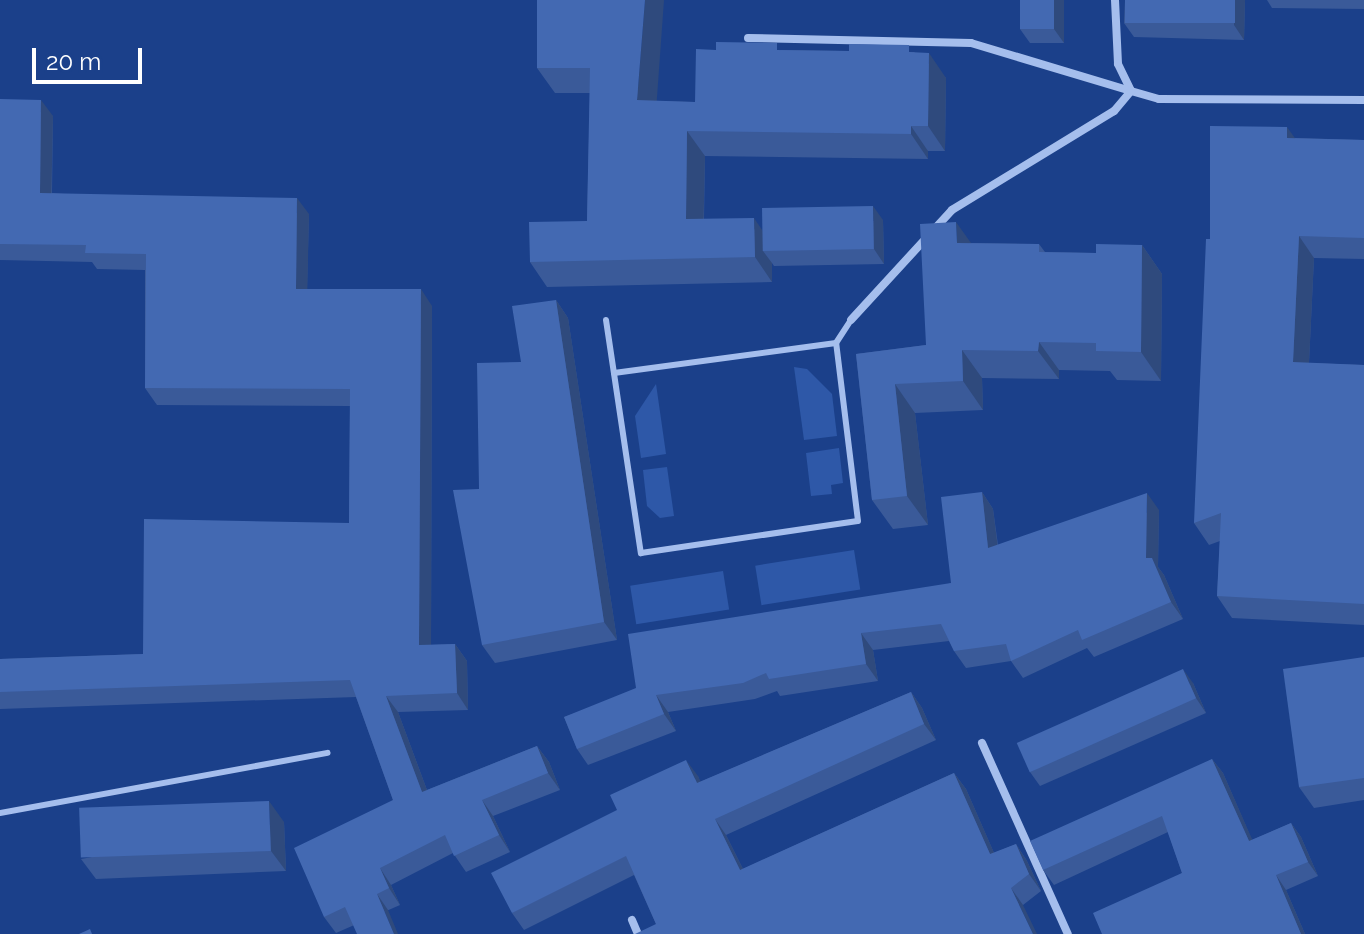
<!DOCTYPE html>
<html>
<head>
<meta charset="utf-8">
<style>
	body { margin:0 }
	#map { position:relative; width:1364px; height:934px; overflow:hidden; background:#1b408a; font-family:Raleway,sans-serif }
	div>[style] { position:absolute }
	.green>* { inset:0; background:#2e58a8; transform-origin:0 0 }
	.service>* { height:6px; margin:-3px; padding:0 3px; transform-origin:3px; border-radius:3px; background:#a5beed }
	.minor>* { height:8px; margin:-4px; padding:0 4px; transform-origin:4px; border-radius:4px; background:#a5beed }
	.wall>* { inset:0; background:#3a5a99 }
	.shaded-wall>* { inset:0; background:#2f4a7d }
	.building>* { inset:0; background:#4369b2; transform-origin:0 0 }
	span { translate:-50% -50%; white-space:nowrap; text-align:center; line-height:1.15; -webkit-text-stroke:6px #1b408a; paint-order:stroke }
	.scale { position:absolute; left:32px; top:48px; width:110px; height:36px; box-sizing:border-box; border:4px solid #fff; border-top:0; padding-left:10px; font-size:24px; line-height:28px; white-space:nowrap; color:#fff; -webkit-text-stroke:6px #1b408a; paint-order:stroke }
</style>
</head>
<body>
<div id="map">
	<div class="green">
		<div style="clip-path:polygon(794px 367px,807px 369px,832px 394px,837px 436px,804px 440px)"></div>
		<div style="clip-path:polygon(656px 384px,666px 454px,641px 458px,635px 416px)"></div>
		<div style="clip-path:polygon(839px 448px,843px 483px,831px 485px,832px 494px,811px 496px,806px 453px)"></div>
		<div style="clip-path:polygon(667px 467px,674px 516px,660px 518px,647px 506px,643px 470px)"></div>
		<div style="left:854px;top:550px;width:40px;height:100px;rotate:81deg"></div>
		<div style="left:723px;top:571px;width:39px;height:94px;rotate:81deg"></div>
	</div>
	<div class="service">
		<div style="left:606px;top:320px;width:236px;rotate:81.5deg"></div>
		<div style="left:641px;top:553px;width:219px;rotate:-8.4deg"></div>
		<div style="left:858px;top:521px;width:179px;rotate:-97deg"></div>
		<div style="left:836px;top:343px;width:27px;rotate:-57deg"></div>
		<div style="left:614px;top:373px;width:224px;rotate:-7.7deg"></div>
		<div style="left:0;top:813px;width:333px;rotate:-10.4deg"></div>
	</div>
	<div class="minor">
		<div style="left:1115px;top:0;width:64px;rotate:87.3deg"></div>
		<div style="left:1118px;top:64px;width:30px;rotate:64deg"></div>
		<div style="left:1131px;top:91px;width:29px;rotate:16deg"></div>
		<div style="left:1159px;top:99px;width:205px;rotate:0.3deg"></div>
		<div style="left:748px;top:38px;width:223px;rotate:1.3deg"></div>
		<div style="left:971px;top:43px;width:167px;rotate:16.7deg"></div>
		<div style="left:1131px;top:91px;width:26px;rotate:130deg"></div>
		<div style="left:1114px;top:111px;width:190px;rotate:148.6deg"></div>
		<div style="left:952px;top:210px;width:149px;rotate:132.6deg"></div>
		<div style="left:982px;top:743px;width:209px;rotate:65.8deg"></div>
		<div style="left:632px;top:920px;width:15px;rotate:67deg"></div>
	</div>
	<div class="wall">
		<div style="clip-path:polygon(537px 0,657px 101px,695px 102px,782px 50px,914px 52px,946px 78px,945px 151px,928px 151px,928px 159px,705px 156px,704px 219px,763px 231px,883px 220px,884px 264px,774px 266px,772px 263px,772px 282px,547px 287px,530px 262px,587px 221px,590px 93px,555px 93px,537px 68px)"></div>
		<div style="clip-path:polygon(1064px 0,1064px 43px,1030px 43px,1020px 29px)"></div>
		<div style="clip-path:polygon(1125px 0,1245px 0,1244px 40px,1134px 37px,1124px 23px)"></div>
		<div style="clip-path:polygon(1267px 0,1364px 0,1364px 9px,1272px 8px)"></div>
		<div style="clip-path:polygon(0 99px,53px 116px,52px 193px,309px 214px,307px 289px,432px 306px,431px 645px,455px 644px,467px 661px,468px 710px,398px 712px,427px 790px,537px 746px,549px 762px,560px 790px,493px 816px,510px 852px,466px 872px,453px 853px,391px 885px,400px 905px,336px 933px,324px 917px,393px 800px,356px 697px,0 709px,0 659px,143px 654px,349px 523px,350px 406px,157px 405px,145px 388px,145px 270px,97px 269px,92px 262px,0 260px)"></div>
		<div style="clip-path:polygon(1295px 138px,1364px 140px,1364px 259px,1314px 258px,1309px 363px,1364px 365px,1364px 625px,1232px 618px,1217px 596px,1220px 541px,1209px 545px,1194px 523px)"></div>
		<div style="clip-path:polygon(971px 243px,1039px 244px,1045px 252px,1096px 253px,1142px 245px,1162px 274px,1161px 381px,1117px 380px,1110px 371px,1059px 370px,1059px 379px,982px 378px,983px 410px,915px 413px,928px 525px,893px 529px,872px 500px,856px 354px,926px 345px)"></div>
		<div style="clip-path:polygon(556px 300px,568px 318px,617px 640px,495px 663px,482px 645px,479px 489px,521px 362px)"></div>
		<div style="clip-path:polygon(982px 492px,993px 509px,998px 545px,1159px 510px,1158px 567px,1164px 575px,1183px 619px,1094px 657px,1087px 648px,1023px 678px,1011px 661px,966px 668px,954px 651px,949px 641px,873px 650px,878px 681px,780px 696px,777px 691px,755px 699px,668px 712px,676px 731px,588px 765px,577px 749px,564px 717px,951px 583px)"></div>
		<div style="clip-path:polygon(1364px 657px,1364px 800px,1314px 808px,1299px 787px)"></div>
		<div style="clip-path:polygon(1193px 683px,1206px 713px,1040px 786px,1030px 772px)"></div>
		<div style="clip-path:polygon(911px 692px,922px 708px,936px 740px,726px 835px,743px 869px,954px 773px,966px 789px,994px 853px,1016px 844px,1027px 861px,1041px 891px,1023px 905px,656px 924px,634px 875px,524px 930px,512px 913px,698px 776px,700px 782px)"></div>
		<div style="clip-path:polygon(1212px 759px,1223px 773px,1252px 840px,1291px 823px,1301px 837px,1318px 876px,1286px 890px,1305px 934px,1102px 934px,1182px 873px,1168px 832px,1054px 885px,1043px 870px)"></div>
		<div style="clip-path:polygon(284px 822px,286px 871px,96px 879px,81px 859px)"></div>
	</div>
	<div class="shaded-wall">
		<div style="clip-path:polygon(645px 0,664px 0,655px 125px,637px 100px)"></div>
		<div style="clip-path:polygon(1054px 0,1064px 0,1064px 43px,1054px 29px)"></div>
		<div style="clip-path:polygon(1235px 0,1245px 0,1244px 40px,1234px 25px)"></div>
		<div style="clip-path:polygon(929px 53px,946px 78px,945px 151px,928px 126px)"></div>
		<div style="clip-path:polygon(41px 100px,53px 116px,51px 210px,40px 193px)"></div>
		<div style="clip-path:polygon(911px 126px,928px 151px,928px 159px,911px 134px)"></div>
		<div style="clip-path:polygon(1287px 127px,1302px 148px,1287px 138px)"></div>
		<div style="clip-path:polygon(687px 131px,705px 156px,703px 244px,686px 219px)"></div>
		<div style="clip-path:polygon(297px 198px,309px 214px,307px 305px,296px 289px)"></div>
		<div style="clip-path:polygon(873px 206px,883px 220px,884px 264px,874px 249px)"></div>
		<div style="clip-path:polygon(754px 218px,771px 243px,763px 251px,772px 263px,772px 282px,755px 257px)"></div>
		<div style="clip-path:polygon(956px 222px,976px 250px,957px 243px)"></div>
		<div style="clip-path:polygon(1299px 236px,1314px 258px,1308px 384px,1293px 362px)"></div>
		<div style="clip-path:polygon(1142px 245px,1162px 274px,1161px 381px,1141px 352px)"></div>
		<div style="clip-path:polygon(421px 289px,432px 306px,431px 662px,419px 645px)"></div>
		<div style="clip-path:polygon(556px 300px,568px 318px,617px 640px,604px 622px)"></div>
		<div style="clip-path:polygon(1039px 342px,1059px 370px,1059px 379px,1038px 351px)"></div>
		<div style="clip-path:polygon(962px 350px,982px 378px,983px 410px,963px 381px)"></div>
		<div style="clip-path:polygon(895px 384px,915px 413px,928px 525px,907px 496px)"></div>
		<div style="clip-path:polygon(982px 492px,993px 509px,1000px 565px,988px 548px)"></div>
		<div style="clip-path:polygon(1147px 493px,1159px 510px,1158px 567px,1164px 575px,1183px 619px,1171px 602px,1146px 558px)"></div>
		<div style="clip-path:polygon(861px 633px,873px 650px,878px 681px,866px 664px)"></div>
		<div style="clip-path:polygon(455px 644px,467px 661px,468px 710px,457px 693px)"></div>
		<div style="clip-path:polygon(1183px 669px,1193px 683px,1206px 713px,1196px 698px)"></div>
		<div style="clip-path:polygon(911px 692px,922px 708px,936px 740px,924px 724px)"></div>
		<div style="clip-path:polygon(656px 695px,668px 712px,676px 731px,664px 714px)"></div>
		<div style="clip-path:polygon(386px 696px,398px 712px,434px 809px,422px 792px)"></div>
		<div style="clip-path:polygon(537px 746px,549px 762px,560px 790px,548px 773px)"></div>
		<div style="clip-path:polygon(1212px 759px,1223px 773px,1259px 855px,1249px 841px)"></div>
		<div style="clip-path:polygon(686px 760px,698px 776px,709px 800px,697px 783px)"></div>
		<div style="clip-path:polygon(954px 773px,966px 789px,1002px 871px,990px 854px)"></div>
		<div style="clip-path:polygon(482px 800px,493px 816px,510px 852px,499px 835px)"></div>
		<div style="clip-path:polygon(269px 801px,284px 822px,286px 871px,271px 851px)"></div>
		<div style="clip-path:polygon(715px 819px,726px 835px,752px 887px,740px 870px)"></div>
		<div style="clip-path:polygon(1291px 823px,1301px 837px,1318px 876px,1308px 862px)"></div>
		<div style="clip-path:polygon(1016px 844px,1027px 861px,1041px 891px,1029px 874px)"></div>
		<div style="clip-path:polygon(380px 868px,391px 885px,400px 905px,389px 888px)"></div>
		<div style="clip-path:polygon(1276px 875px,1286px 890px,1305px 934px,1301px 934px)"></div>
		<div style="clip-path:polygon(1011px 888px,1023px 905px,1037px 934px,1033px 934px)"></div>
		<div style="clip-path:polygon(377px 894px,388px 910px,398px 934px,394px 934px)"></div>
	</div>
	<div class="building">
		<div style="clip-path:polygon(537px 0,645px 0,637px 100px,695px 102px,696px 49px,716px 50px,716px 42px,777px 43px,777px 50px,849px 51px,849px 44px,909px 45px,909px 52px,929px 53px,928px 126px,911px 126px,911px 134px,687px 131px,686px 219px,754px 218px,755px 257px,530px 262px,529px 222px,587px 221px,590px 68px,537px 68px)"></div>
		<div style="left:1020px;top:0;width:34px;height:29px"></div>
		<div style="left:1125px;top:0;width:110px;height:23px"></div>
		<div style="clip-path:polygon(0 99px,41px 100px,40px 193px,297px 198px,296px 289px,421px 289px,419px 645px,455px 644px,457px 693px,386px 696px,422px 792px,537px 746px,548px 773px,482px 800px,499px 835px,454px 856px,445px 835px,380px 868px,389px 888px,377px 894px,394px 934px,357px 934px,345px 907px,324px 917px,294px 848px,393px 800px,350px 680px,0 692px,0 659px,143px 654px,144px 519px,349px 523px,350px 389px,145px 388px,146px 254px,85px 253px,86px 245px,0 244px)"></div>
		<div style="clip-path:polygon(1210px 126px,1287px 127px,1287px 138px,1364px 140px,1364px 238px,1299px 236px,1293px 362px,1364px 365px,1364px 604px,1217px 596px,1221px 513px,1194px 523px,1206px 239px,1210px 239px)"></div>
		<div style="left:873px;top:206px;width:43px;height:111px;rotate:89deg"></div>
		<div style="clip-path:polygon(956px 222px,957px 243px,1039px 244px,1039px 252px,1096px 253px,1096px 244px,1142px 245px,1141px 352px,1096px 351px,1096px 343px,1039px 342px,1038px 351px,962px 350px,963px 381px,895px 384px,907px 496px,872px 500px,856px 354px,926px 345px,920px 224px)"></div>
		<div style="clip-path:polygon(556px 300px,604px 622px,482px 645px,453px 490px,479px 489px,477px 363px,521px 362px,512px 306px)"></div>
		<div style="clip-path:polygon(982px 492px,988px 548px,1147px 493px,1146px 558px,1152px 558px,1171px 602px,1082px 640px,1078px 630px,1011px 661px,1006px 644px,954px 651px,941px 624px,861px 633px,866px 664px,769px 679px,766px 673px,743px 683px,656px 695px,664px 714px,577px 749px,564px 717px,636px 688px,628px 634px,951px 583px,941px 497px)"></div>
		<div style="clip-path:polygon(1364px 657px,1364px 778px,1299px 787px,1283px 669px)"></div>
		<div style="left:1183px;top:669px;width:32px;height:182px;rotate:66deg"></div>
		<div style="clip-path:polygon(911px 692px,924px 724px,715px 819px,740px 870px,954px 773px,990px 854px,1016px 844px,1029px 874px,1011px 888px,1033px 934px,635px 934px,656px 924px,626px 856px,512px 913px,491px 873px,617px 810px,610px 795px,686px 760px,697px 783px)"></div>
		<div style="clip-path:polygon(1212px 759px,1249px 841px,1291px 823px,1308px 862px,1276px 875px,1301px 934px,1102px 934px,1093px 913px,1182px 873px,1162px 816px,1043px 870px,1030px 841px)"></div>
		<div style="left:269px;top:801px;width:50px;height:190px;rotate:88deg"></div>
		<div style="clip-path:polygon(90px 929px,92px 934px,79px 934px)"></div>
	</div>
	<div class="scale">20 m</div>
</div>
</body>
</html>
